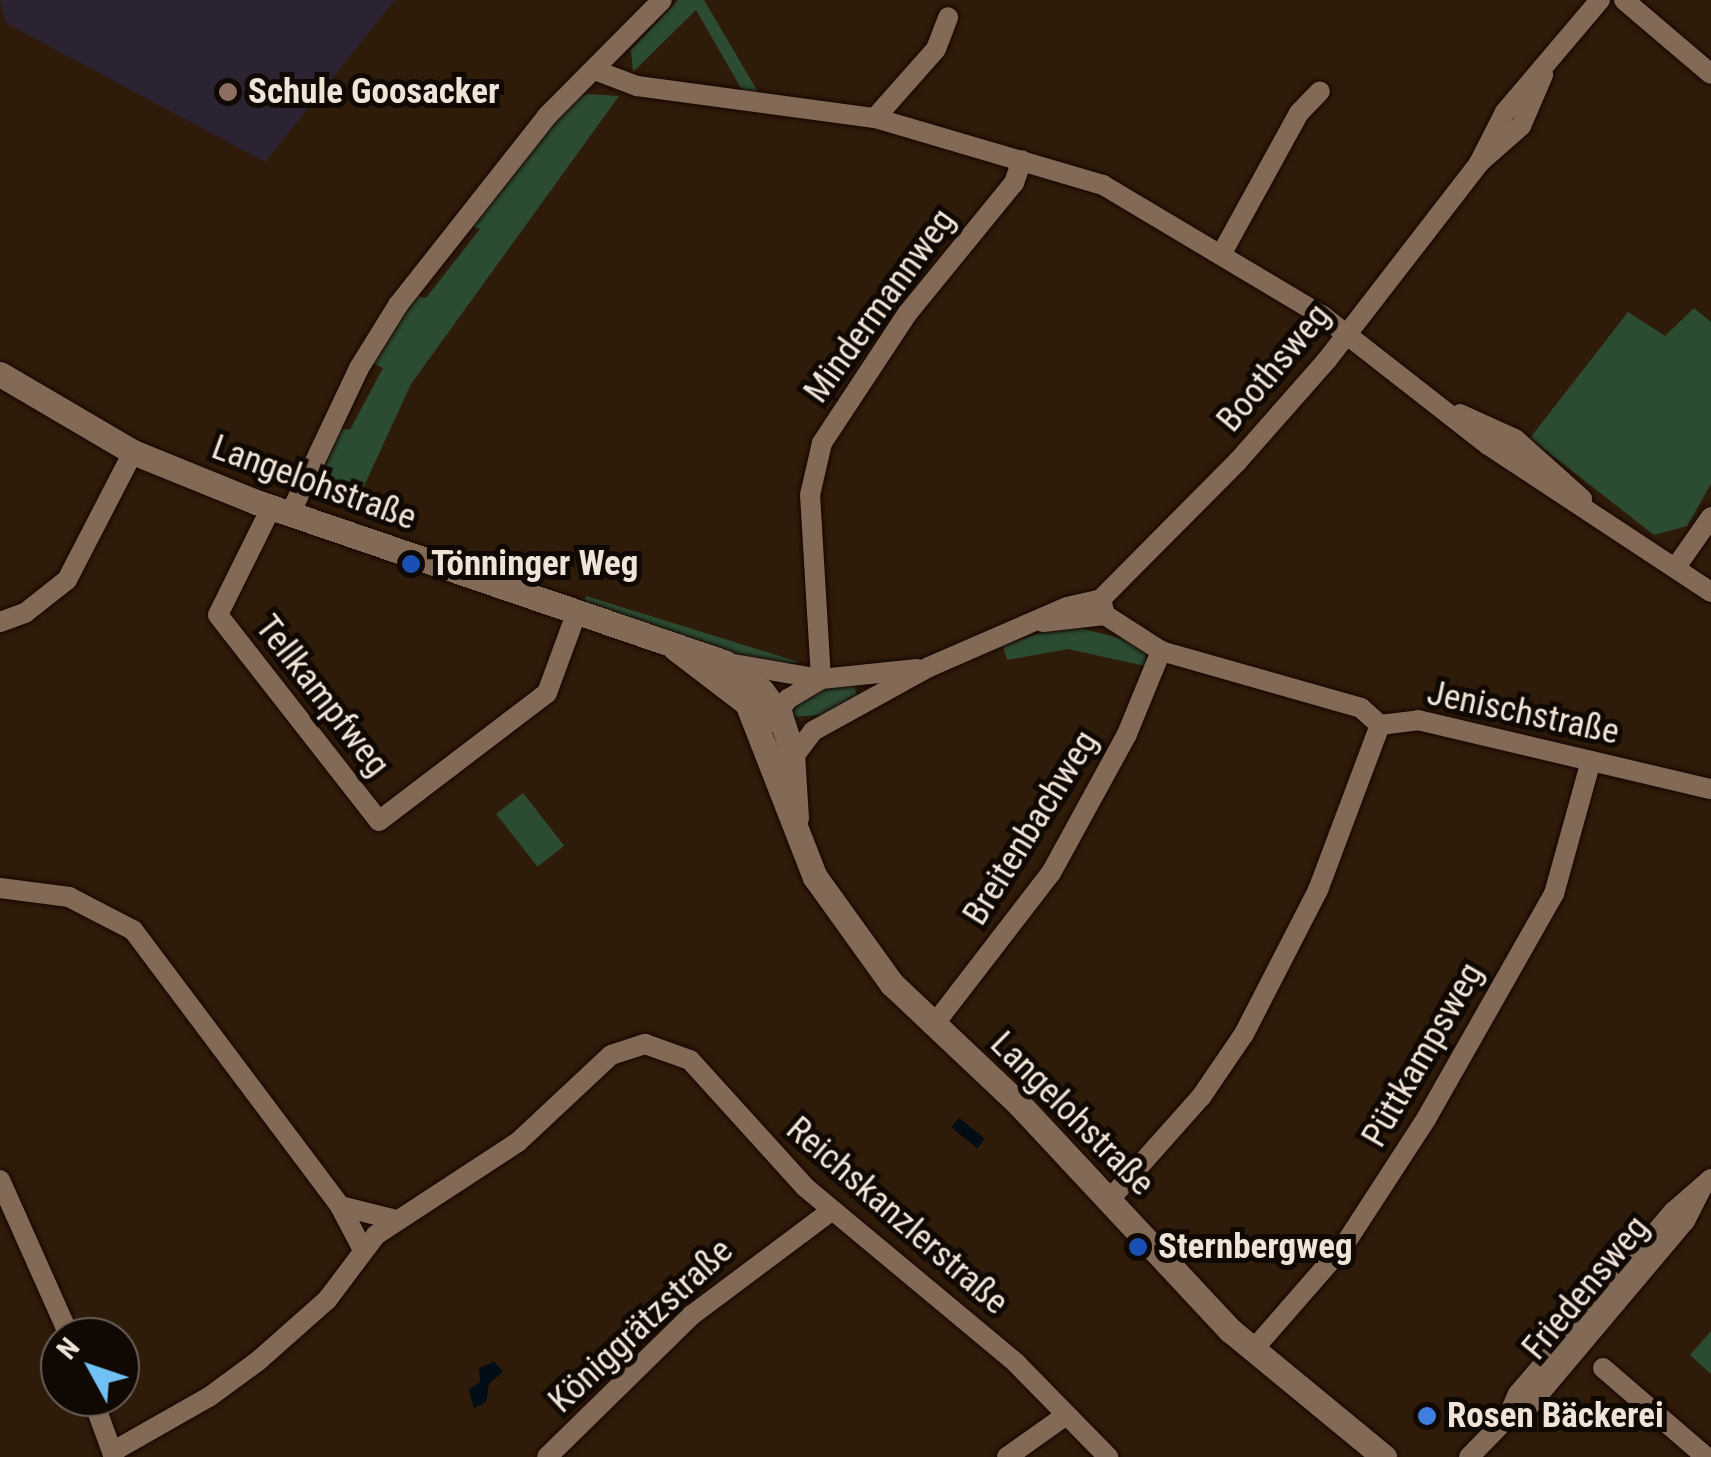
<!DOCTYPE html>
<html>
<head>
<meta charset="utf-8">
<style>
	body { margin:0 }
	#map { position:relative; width:1711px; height:1457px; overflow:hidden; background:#2f1b09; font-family:"Roboto Condensed",sans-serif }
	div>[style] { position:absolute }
	.education>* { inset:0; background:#2c2332 }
	.green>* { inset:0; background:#2c4c32; transform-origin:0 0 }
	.water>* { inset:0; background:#000c16; transform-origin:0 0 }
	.roads { filter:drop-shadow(0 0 2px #160500) drop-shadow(0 0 2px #160500) }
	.minor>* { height:20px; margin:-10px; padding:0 10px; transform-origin:10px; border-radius:10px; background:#826a57 }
	.tertiary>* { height:25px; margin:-12.5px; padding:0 12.5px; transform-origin:12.5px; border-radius:12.5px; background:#826a57 }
	.dots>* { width:28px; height:28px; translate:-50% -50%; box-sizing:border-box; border:5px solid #100803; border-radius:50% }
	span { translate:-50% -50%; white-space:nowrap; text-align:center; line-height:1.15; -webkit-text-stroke:10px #100803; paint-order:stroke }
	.poi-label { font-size:35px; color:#f0e3d8; font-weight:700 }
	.left { translate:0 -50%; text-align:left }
	.street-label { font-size:35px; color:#f0e3d8 }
	.north { position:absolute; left:40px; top:1317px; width:100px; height:100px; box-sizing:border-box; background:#100803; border:2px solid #6a6058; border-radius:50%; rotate:310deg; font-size:28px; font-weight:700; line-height:40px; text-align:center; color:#f0e3d8 }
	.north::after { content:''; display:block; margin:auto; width:35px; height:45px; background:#72c1f5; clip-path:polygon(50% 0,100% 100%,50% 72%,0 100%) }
</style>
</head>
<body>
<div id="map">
	<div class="education">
		<div style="clip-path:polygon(0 0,395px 0,265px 162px,6px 23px)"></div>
	</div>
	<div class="green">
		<div style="clip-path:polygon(678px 0,704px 0,758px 92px,742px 90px,696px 10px,633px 72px,631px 50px)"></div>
		<div style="clip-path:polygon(587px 94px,619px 96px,411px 384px,354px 508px,320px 497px,329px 474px,319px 469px,337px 427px,350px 430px,383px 368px,370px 362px,414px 295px,426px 298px,480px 229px,467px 225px,573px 100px)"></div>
		<div style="clip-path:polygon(1694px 308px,1711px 322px,1711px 484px,1687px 526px,1654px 535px,1530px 438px,1628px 312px,1665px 336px)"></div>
		<div style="clip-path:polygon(586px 596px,799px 662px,766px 665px,582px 607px)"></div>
		<div style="clip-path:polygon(1080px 628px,1135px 642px,1146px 652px,1145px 666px,1068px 649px,1007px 660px,1003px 646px,1046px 631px)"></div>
		<div style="clip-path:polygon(854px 685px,858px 699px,821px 715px,790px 717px,786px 707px,812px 689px)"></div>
		<div style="left:523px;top:793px;width:67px;height:34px;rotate:52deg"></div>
		<div style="clip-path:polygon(1711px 1331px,1711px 1374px,1690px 1355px)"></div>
	</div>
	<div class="water">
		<div style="left:959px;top:1118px;width:33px;height:12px;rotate:39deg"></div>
		<div style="clip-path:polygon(494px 1362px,503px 1371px,489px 1384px,486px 1402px,474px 1408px,469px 1390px,480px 1382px,479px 1368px)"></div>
	</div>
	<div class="roads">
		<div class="minor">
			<div style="left:1624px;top:0;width:114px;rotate:40.4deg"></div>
			<div style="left:597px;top:71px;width:43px;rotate:20.6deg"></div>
			<div style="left:637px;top:86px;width:240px;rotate:7.7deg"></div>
			<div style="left:875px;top:118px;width:238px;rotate:16.4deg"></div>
			<div style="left:1103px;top:185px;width:256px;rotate:30.8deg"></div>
			<div style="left:1323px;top:316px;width:209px;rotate:38deg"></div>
			<div style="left:1488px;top:445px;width:267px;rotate:33.4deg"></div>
			<div style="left:875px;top:118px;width:92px;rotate:-48.5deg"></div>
			<div style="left:936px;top:49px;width:34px;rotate:-69deg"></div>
			<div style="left:1479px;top:163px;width:56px;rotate:-41.4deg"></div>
			<div style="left:1521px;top:126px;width:56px;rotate:-66.7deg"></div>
			<div style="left:1222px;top:253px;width:160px;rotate:-61.2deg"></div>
			<div style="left:1299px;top:113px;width:30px;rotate:-46deg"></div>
			<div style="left:1460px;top:414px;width:60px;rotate:24.4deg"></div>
			<div style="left:1515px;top:439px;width:90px;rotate:41.8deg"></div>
			<div style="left:271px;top:508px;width:119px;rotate:116.4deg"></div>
			<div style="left:218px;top:615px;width:261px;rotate:52deg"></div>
			<div style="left:379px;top:821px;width:211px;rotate:-37.3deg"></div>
			<div style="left:547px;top:693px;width:84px;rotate:-69.8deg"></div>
			<div style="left:290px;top:514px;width:161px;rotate:-64.7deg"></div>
			<div style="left:359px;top:368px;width:74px;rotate:-58.2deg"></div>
			<div style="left:398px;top:305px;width:241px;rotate:-51.7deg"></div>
			<div style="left:547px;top:116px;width:163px;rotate:-45.2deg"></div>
			<div style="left:1676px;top:567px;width:61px;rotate:-55deg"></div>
			<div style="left:1101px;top:599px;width:194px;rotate:-45.2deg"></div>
			<div style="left:1238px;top:461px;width:135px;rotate:-48.6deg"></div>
			<div style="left:1327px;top:360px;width:249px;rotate:-52.3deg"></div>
			<div style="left:1479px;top:163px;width:57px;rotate:-63deg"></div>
			<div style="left:1505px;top:112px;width:147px;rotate:-49.7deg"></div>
			<div style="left:1101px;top:599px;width:16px;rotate:76deg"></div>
			<div style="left:1105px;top:615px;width:67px;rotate:32.7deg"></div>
			<div style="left:1161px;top:651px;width:208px;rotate:15.9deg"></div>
			<div style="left:1361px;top:708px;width:25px;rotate:42deg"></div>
			<div style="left:1380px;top:725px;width:38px;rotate:-7deg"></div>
			<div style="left:1418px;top:720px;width:301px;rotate:13.3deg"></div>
			<div style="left:0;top:622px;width:27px;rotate:-20deg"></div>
			<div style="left:25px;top:613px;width:53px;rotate:-38.2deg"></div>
			<div style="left:67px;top:580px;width:144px;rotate:-62.7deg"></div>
			<div style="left:1043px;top:622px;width:62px;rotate:-6.4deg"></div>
			<div style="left:728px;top:663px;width:94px;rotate:9.8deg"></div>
			<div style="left:821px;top:679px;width:97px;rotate:-5.9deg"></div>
			<div style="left:821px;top:679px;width:184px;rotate:-93.4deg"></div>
			<div style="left:810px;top:495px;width:53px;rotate:-77deg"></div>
			<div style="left:822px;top:443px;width:154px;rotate:-56.6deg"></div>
			<div style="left:907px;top:314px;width:169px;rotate:-50.8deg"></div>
			<div style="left:1014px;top:183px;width:24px;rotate:-71deg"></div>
			<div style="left:771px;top:722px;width:29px;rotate:-54deg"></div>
			<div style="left:788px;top:699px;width:39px;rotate:-31deg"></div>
			<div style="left:792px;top:759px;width:35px;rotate:-53deg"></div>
			<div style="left:813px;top:731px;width:132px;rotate:-28.9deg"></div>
			<div style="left:929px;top:667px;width:150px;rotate:-23.5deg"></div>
			<div style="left:1067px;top:607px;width:35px;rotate:-13deg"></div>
			<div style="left:0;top:888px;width:70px;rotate:7.4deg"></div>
			<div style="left:69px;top:897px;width:72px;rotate:27.3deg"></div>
			<div style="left:133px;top:930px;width:345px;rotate:53.1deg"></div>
			<div style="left:340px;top:1206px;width:47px;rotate:62.4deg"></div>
			<div style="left:933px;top:1026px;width:193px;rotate:-52.4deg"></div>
			<div style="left:1051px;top:873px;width:158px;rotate:-61.3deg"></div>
			<div style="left:1127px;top:734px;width:90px;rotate:-67.7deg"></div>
			<div style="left:0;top:1180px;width:172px;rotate:66deg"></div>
			<div style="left:1110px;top:1199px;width:137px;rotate:-48.3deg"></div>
			<div style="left:1201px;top:1097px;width:76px;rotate:-55.7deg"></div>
			<div style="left:1244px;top:1034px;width:162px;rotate:-62.8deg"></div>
			<div style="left:1318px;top:890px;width:176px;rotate:-69.4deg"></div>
			<div style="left:340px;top:1206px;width:58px;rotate:14deg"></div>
			<div style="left:1253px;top:1350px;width:137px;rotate:-48.9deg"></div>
			<div style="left:1343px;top:1247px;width:153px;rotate:-57deg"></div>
			<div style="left:1426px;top:1119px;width:259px;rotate:-60.4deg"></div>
			<div style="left:1554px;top:894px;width:138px;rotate:-74.5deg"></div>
			<div style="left:1603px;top:1368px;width:136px;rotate:40.8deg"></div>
			<div style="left:92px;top:1397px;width:64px;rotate:69.9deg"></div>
			<div style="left:1508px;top:1417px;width:25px;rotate:-67deg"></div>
			<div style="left:1518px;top:1394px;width:240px;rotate:-49.6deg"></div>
			<div style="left:1674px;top:1211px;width:49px;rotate:-40.9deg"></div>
			<div style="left:112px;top:1452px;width:112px;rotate:-29.6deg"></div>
			<div style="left:209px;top:1397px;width:61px;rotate:-36.3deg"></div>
			<div style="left:258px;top:1361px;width:92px;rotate:-41.5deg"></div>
			<div style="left:327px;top:1300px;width:81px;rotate:-53deg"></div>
			<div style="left:376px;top:1235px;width:170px;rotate:-33.2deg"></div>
			<div style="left:518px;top:1142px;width:127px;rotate:-43.1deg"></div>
			<div style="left:611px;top:1055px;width:36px;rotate:-18deg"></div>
			<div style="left:645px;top:1044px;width:48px;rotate:19.6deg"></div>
			<div style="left:690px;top:1060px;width:171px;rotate:47.8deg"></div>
			<div style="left:805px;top:1187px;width:275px;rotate:39.8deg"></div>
			<div style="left:1016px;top:1363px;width:132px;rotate:45.6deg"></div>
			<div style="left:547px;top:1457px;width:203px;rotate:-44.4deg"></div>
			<div style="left:692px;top:1315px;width:174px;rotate:-36.8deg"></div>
			<div style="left:1007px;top:1457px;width:72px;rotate:-35.4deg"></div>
			<div style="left:1469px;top:1457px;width:56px;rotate:-45.7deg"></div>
			<div style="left:1508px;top:1417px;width:24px;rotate:-28deg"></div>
			<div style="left:1529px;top:1406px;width:242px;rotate:-49.9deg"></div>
			<div style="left:1685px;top:1221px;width:35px;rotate:-63deg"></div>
		</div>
		<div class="tertiary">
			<div style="left:0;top:374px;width:154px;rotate:30.4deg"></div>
			<div style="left:133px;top:452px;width:133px;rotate:22.1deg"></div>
			<div style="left:256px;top:502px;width:495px;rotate:18.9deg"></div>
			<div style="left:724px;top:662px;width:48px;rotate:37.3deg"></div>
			<div style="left:762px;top:691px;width:30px;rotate:53deg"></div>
			<div style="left:780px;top:715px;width:40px;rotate:72deg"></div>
			<div style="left:792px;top:753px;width:65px;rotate:86.5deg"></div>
			<div style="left:675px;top:648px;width:91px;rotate:37.4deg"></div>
			<div style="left:747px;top:703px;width:187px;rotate:68.7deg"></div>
			<div style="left:815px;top:877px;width:132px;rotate:54.3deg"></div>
			<div style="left:892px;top:984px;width:176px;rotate:43.4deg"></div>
			<div style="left:1020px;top:1105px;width:308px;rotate:47deg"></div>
			<div style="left:1230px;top:1330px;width:200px;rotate:39.5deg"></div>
		</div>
	</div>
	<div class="dots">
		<div style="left:228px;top:92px;background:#8d6e63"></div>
		<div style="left:411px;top:564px;background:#1a4fb4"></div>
		<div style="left:1138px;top:1247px;background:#1a4fb4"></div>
		<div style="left:1427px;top:1416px;background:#3f7fe0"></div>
	</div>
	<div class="poi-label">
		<span class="left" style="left:248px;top:92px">Schule Goosacker</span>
		<span class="left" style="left:431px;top:564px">Tönninger Weg</span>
		<span class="left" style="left:1158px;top:1247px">Sternbergweg</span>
		<span class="left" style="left:1447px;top:1416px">Rosen Bäckerei</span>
	</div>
	<div class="street-label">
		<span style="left:880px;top:306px;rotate:-54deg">Mindermannweg</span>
		<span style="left:1274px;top:368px;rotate:-50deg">Boothsweg</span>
		<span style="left:314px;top:483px;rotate:20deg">Langelohstraße</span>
		<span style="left:322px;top:696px;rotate:52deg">Tellkampfweg</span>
		<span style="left:1523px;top:713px;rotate:12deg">Jenischstraße</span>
		<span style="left:1031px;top:828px;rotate:-58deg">Breitenbachweg</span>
		<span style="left:1423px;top:1055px;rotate:-60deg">Püttkampsweg</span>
		<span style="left:1072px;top:1114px;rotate:45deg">Langelohstraße</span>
		<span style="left:897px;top:1216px;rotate:41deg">Reichskanzlerstraße</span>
		<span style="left:1586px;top:1288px;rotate:-50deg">Friedensweg</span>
		<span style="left:641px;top:1326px;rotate:-43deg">Königgrätzstraße</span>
	</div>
	<div class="north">N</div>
</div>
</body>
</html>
